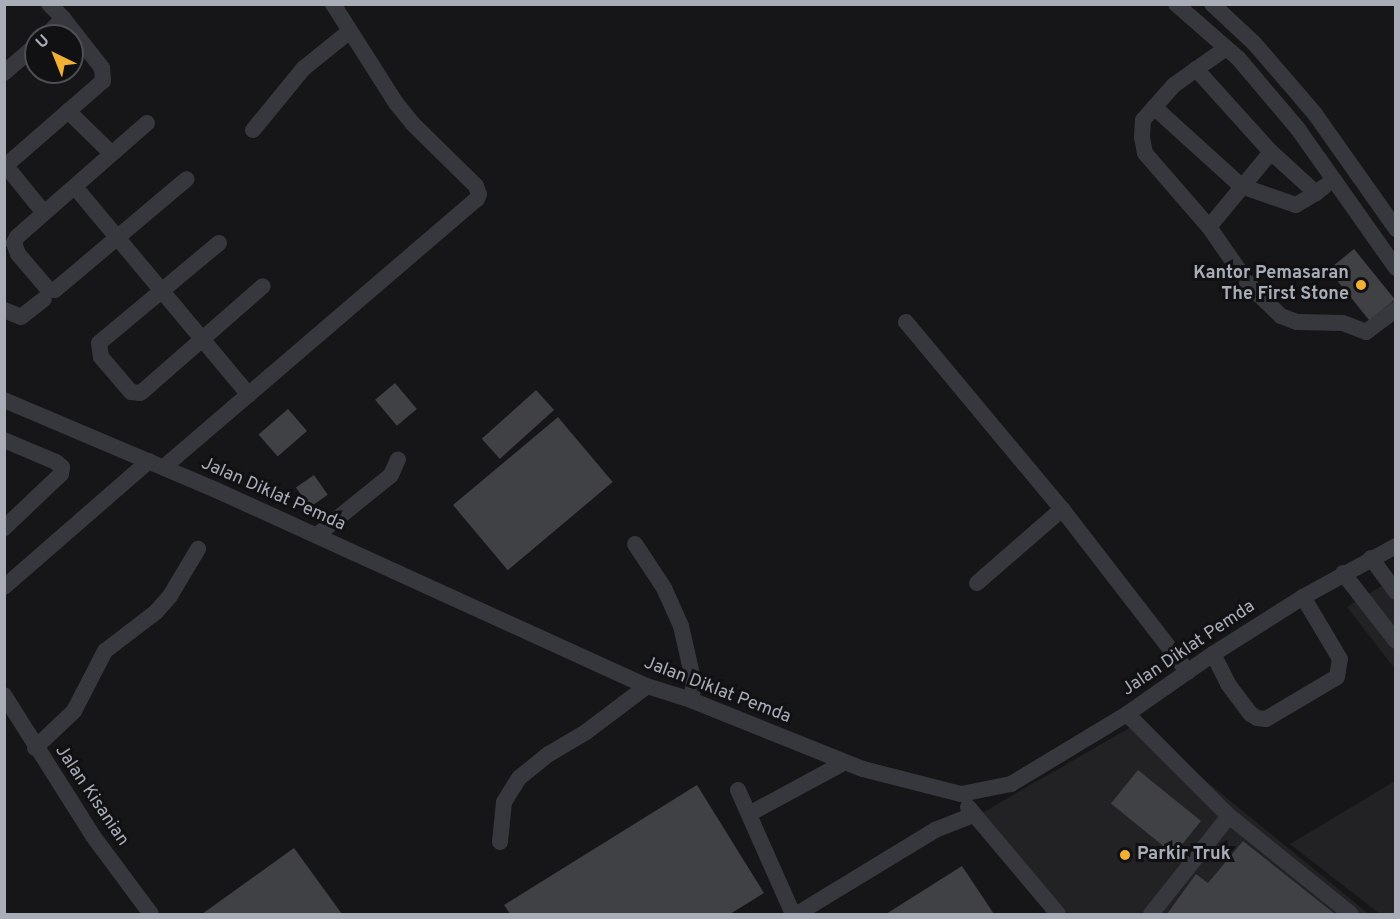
<!DOCTYPE html>
<html>
<head>
<meta charset="utf-8">
<style>
	body { margin:0 }
	#map { position:relative; width:1400px; height:919px; overflow:hidden; background:#161618; font-family:Overpass,sans-serif }
	div>[style] { position:absolute }
	.built>* { inset:0; background:#222225 }
	.building>* { inset:0; background:#404145; transform-origin:0 0 }
	.minor>* { height:16px; margin:-8px; padding:0 8px; transform-origin:8px; border-radius:8px; background:#37383d }
	.dots>* { width:16px; height:16px; translate:-50% -50%; box-sizing:border-box; border:3px solid #111113; border-radius:50% }
	span { translate:-50% -50%; white-space:nowrap; text-align:center; line-height:1.15; -webkit-text-stroke:6px #111113; paint-order:stroke }
	.poi-label { font-size:18px; color:#a8adb8; font-weight:700 }
	.right { translate:-100% -50%; text-align:right }
	.left { translate:0 -50%; text-align:left }
	.street-label { font-size:18px; color:#a8adb8 }
	.frame { position:absolute; inset:0; border:6px solid #a8adb8; pointer-events:none }
	.north { position:absolute; left:24px; top:24px; width:60px; height:60px; box-sizing:border-box; background:#111113; border:2px solid #4d4f55; border-radius:50%; rotate:317deg; font-size:16px; font-weight:700; line-height:24px; text-align:center; color:#a8adb8 }
	.north::after { content:''; display:block; margin:auto; width:21px; height:27px; background:#f2b134; clip-path:polygon(50% 0,100% 100%,50% 72%,0 100%) }
</style>
</head>
<body>
<div id="map">
	<div class="built">
		<div style="clip-path:polygon(1395px 578px,1395px 669px,1347px 607px)"></div>
		<div style="clip-path:polygon(1136px 724px,1369px 914px,1068px 914px,982px 813px)"></div>
		<div style="clip-path:polygon(1395px 781px,1395px 914px,1380px 914px,1290px 844px)"></div>
	</div>
	<div class="building">
		<div style="left:1354px;top:249px;width:65px;height:33px;rotate:51deg"></div>
		<div style="left:395px;top:383px;width:34px;height:26px;rotate:50deg"></div>
		<div style="left:536px;top:390px;width:27px;height:73px;rotate:48deg"></div>
		<div style="left:288px;top:409px;width:29px;height:39px;rotate:49deg"></div>
		<div style="left:558px;top:417px;width:85px;height:137px;rotate:50deg"></div>
		<div style="left:314px;top:475px;width:24px;height:22px;rotate:55deg"></div>
		<div style="left:1138px;top:770px;width:81px;height:43px;rotate:39deg"></div>
		<div style="clip-path:polygon(697px 785px,764px 893px,730px 914px,510px 914px,504px 905px)"></div>
		<div style="clip-path:polygon(1243px 841px,1335px 914px,1167px 914px,1196px 874px,1208px 883px)"></div>
		<div style="clip-path:polygon(294px 848px,342px 914px,202px 914px)"></div>
		<div style="clip-path:polygon(962px 866px,994px 914px,886px 914px)"></div>
	</div>
	<div class="minor">
		<div style="left:49px;top:4px;width:20px;rotate:45deg"></div>
		<div style="left:1176px;top:4px;width:82px;rotate:41.1deg"></div>
		<div style="left:1238px;top:58px;width:93px;rotate:49.8deg"></div>
		<div style="left:1298px;top:129px;width:170px;rotate:54.8deg"></div>
		<div style="left:1212px;top:4px;width:57px;rotate:42.9deg"></div>
		<div style="left:1254px;top:43px;width:94px;rotate:49.3deg"></div>
		<div style="left:1315px;top:114px;width:141px;rotate:54.8deg"></div>
		<div style="left:1196px;top:69px;width:112px;rotate:47.9deg"></div>
		<div style="left:1271px;top:152px;width:61px;rotate:42.3deg"></div>
		<div style="left:1316px;top:193px;width:11px;rotate:-38deg"></div>
		<div style="left:4px;top:73px;width:43px;rotate:-41.2deg"></div>
		<div style="left:1154px;top:107px;width:118px;rotate:42.2deg"></div>
		<div style="left:1241px;top:186px;width:58px;rotate:19.1deg"></div>
		<div style="left:1296px;top:205px;width:23px;rotate:-31deg"></div>
		<div style="left:68px;top:111px;width:60px;rotate:44.3deg"></div>
		<div style="left:147px;top:123px;width:173px;rotate:138.8deg"></div>
		<div style="left:17px;top:237px;width:7px;rotate:117deg"></div>
		<div style="left:14px;top:243px;width:12px;rotate:70deg"></div>
		<div style="left:18px;top:254px;width:46px;rotate:49.4deg"></div>
		<div style="left:48px;top:289px;width:7px;rotate:8deg"></div>
		<div style="left:55px;top:290px;width:172px;rotate:-40.1deg"></div>
		<div style="left:253px;top:130px;width:80px;rotate:-50.6deg"></div>
		<div style="left:304px;top:68px;width:59px;rotate:-38.8deg"></div>
		<div style="left:1271px;top:152px;width:97px;rotate:129.6deg"></div>
		<div style="left:1209px;top:227px;width:72px;rotate:55.2deg"></div>
		<div style="left:1250px;top:286px;width:43px;rotate:44.1deg"></div>
		<div style="left:1281px;top:316px;width:17px;rotate:21deg"></div>
		<div style="left:1297px;top:322px;width:46px;rotate:1.2deg"></div>
		<div style="left:1343px;top:323px;width:25px;rotate:21deg"></div>
		<div style="left:1366px;top:332px;width:38px;rotate:-37deg"></div>
		<div style="left:6px;top:166px;width:60px;rotate:51deg"></div>
		<div style="left:4px;top:167px;width:131px;rotate:-41deg"></div>
		<div style="left:103px;top:81px;width:13px;rotate:-94deg"></div>
		<div style="left:102px;top:68px;width:63px;rotate:-128deg"></div>
		<div style="left:63px;top:18px;width:25px;rotate:133deg"></div>
		<div style="left:75px;top:187px;width:271px;rotate:50.1deg"></div>
		<div style="left:1209px;top:227px;width:98px;rotate:-130.9deg"></div>
		<div style="left:1145px;top:153px;width:15px;rotate:-101deg"></div>
		<div style="left:1142px;top:138px;width:18px;rotate:-87deg"></div>
		<div style="left:1143px;top:120px;width:47px;rotate:-48.5deg"></div>
		<div style="left:1174px;top:85px;width:64px;rotate:-35.4deg"></div>
		<div style="left:219px;top:243px;width:156px;rotate:140.2deg"></div>
		<div style="left:99px;top:343px;width:14px;rotate:82deg"></div>
		<div style="left:101px;top:357px;width:46px;rotate:49.4deg"></div>
		<div style="left:131px;top:392px;width:9px;rotate:6deg"></div>
		<div style="left:140px;top:393px;width:4px;rotate:-34deg"></div>
		<div style="left:143px;top:391px;width:159px;rotate:-41.2deg"></div>
		<div style="left:4px;top:310px;width:18px;rotate:22deg"></div>
		<div style="left:21px;top:317px;width:29px;rotate:-38deg"></div>
		<div style="left:906px;top:322px;width:244px;rotate:50.2deg"></div>
		<div style="left:1062px;top:509px;width:206px;rotate:52.3deg"></div>
		<div style="left:4px;top:400px;width:230px;rotate:23deg"></div>
		<div style="left:216px;top:490px;width:473px;rotate:24.5deg"></div>
		<div style="left:647px;top:686px;width:46px;rotate:17.7deg"></div>
		<div style="left:691px;top:700px;width:185px;rotate:21.9deg"></div>
		<div style="left:863px;top:769px;width:101px;rotate:14.3deg"></div>
		<div style="left:961px;top:794px;width:51px;rotate:-11.3deg"></div>
		<div style="left:1011px;top:784px;width:135px;rotate:-31.1deg"></div>
		<div style="left:1127px;top:714px;width:105px;rotate:-34.9deg"></div>
		<div style="left:1213px;top:654px;width:107px;rotate:-32.3deg"></div>
		<div style="left:1303px;top:597px;width:106px;rotate:-28.7deg"></div>
		<div style="left:4px;top:440px;width:56px;rotate:22.9deg"></div>
		<div style="left:56px;top:462px;width:8px;rotate:40deg"></div>
		<div style="left:62px;top:467px;width:7px;rotate:98deg"></div>
		<div style="left:61px;top:474px;width:79px;rotate:136.5deg"></div>
		<div style="left:164px;top:467px;width:412px;rotate:-40.6deg"></div>
		<div style="left:477px;top:199px;width:5px;rotate:-68deg"></div>
		<div style="left:479px;top:194px;width:9px;rotate:-111deg"></div>
		<div style="left:476px;top:186px;width:88px;rotate:-135.5deg"></div>
		<div style="left:413px;top:124px;width:27px;rotate:-129deg"></div>
		<div style="left:396px;top:103px;width:117px;rotate:-122.5deg"></div>
		<div style="left:317px;top:535px;width:95px;rotate:-39deg"></div>
		<div style="left:391px;top:475px;width:17px;rotate:-66deg"></div>
		<div style="left:635px;top:544px;width:53px;rotate:56.6deg"></div>
		<div style="left:664px;top:588px;width:42px;rotate:65.9deg"></div>
		<div style="left:681px;top:626px;width:58px;rotate:77.2deg"></div>
		<div style="left:694px;top:683px;width:17px;rotate:100deg"></div>
		<div style="left:1371px;top:558px;width:42px;rotate:53.7deg"></div>
		<div style="left:1343px;top:573px;width:86px;rotate:52.1deg"></div>
		<div style="left:977px;top:583px;width:113px;rotate:-41deg"></div>
		<div style="left:4px;top:587px;width:192px;rotate:-41deg"></div>
		<div style="left:1213px;top:654px;width:34px;rotate:63deg"></div>
		<div style="left:1228px;top:684px;width:38px;rotate:53deg"></div>
		<div style="left:1251px;top:714px;width:7px;rotate:34deg"></div>
		<div style="left:1257px;top:718px;width:9px;rotate:6deg"></div>
		<div style="left:1266px;top:719px;width:82px;rotate:-30.6deg"></div>
		<div style="left:1337px;top:677px;width:18px;rotate:-81deg"></div>
		<div style="left:1340px;top:659px;width:72px;rotate:-120.8deg"></div>
		<div style="left:4px;top:695px;width:167px;rotate:57.7deg"></div>
		<div style="left:93px;top:836px;width:97px;rotate:53.4deg"></div>
		<div style="left:1127px;top:714px;width:144px;rotate:45deg"></div>
		<div style="left:1229px;top:816px;width:156px;rotate:38.8deg"></div>
		<div style="left:35px;top:748px;width:54px;rotate:-43.5deg"></div>
		<div style="left:74px;top:711px;width:68px;rotate:-62.7deg"></div>
		<div style="left:105px;top:651px;width:64px;rotate:-37.4deg"></div>
		<div style="left:156px;top:612px;width:21px;rotate:-49deg"></div>
		<div style="left:170px;top:596px;width:55px;rotate:-59.2deg"></div>
		<div style="left:738px;top:790px;width:136px;rotate:66.1deg"></div>
		<div style="left:968px;top:807px;width:140px;rotate:49.9deg"></div>
		<div style="left:749px;top:814px;width:109px;rotate:-28.4deg"></div>
		<div style="left:500px;top:842px;width:40px;rotate:-84.3deg"></div>
		<div style="left:504px;top:802px;width:28px;rotate:-58deg"></div>
		<div style="left:519px;top:778px;width:38px;rotate:-39deg"></div>
		<div style="left:549px;top:754px;width:43px;rotate:-30.7deg"></div>
		<div style="left:586px;top:732px;width:76px;rotate:-37deg"></div>
		<div style="left:797px;top:914px;width:162px;rotate:-31.3deg"></div>
		<div style="left:935px;top:830px;width:41px;rotate:-21.5deg"></div>
		<div style="left:1151px;top:914px;width:125px;rotate:-51.5deg"></div>
	</div>
	<div class="dots">
		<div style="left:1361px;top:285px;background:#f2b134"></div>
		<div style="left:1125px;top:855px;background:#f2b134"></div>
	</div>
	<div class="poi-label">
		<span class="right" style="left:1349px;top:285px">Kantor Pemasaran<br>The First Stone</span>
		<span class="left" style="left:1137px;top:855px">Parkir Truk</span>
	</div>
	<div class="street-label">
		<span style="left:273px;top:495px;rotate:24deg">Jalan Diklat Pemda</span>
		<span style="left:1189px;top:649px;rotate:-34deg">Jalan Diklat Pemda</span>
		<span style="left:717px;top:691px;rotate:21deg">Jalan Diklat Pemda</span>
		<span style="left:91px;top:796px;rotate:56deg">Jalan Kisanian</span>
	</div>
	<div class="frame"></div>
	<div class="north">U</div>
</div>
</body>
</html>
